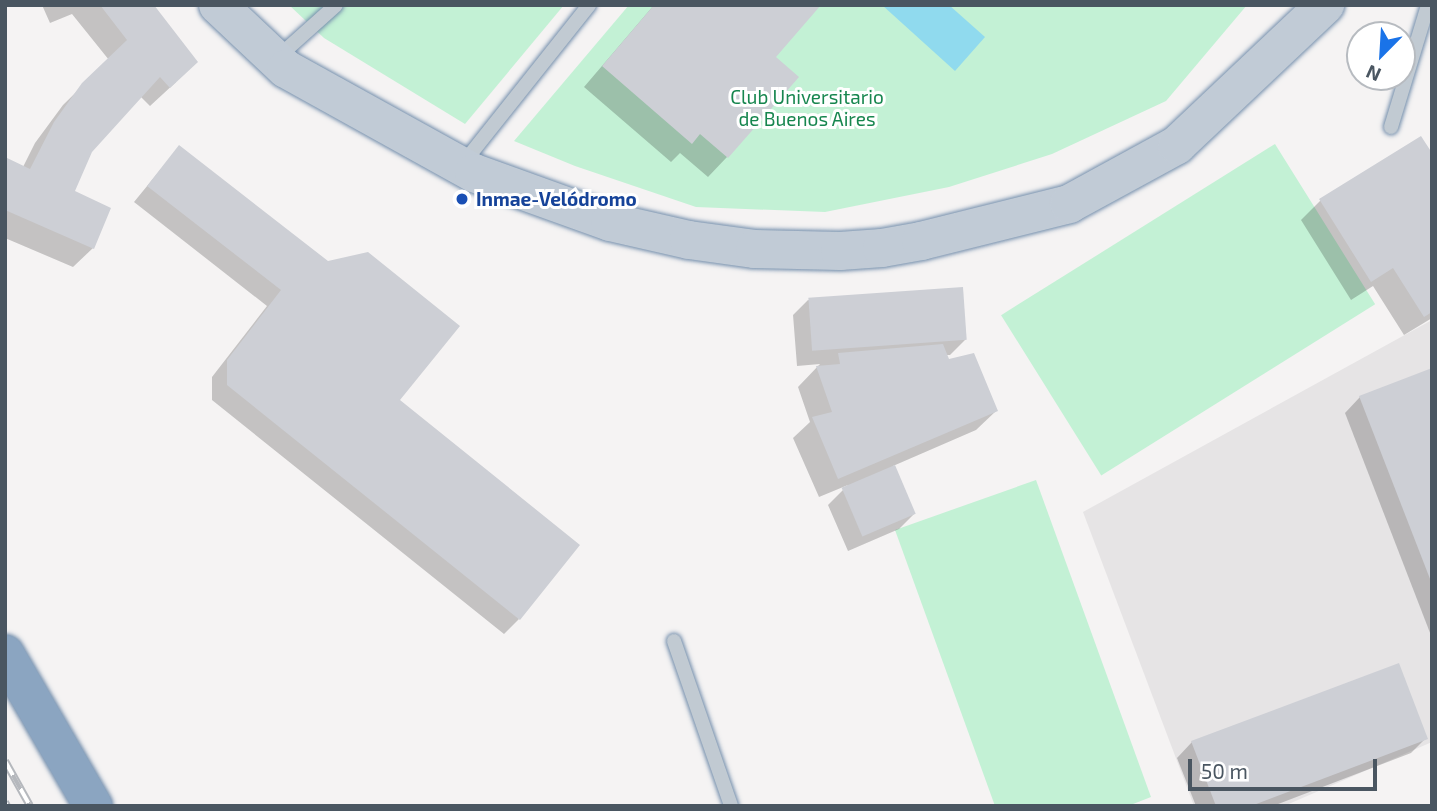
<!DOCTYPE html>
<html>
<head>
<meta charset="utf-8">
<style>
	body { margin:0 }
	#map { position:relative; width:1437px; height:811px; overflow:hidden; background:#f5f3f3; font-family:"Exo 2",sans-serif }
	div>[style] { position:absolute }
	.education>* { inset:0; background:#e6e4e5 }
	.green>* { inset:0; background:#c3f1d5; transform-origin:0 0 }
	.water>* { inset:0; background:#90daee }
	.shadow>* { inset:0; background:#0003 }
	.building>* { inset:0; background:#cdcfd5; transform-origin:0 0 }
	.roads { filter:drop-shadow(0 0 2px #7690ad) drop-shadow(0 0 2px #7690ad) }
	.lane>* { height:14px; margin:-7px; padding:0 7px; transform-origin:7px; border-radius:7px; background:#c1cad2 }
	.secondary>* { height:38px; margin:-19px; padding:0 19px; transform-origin:19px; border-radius:19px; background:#c1cbd6 }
	.highway>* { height:38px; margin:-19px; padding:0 19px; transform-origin:19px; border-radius:19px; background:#8ba5c1 }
	.rail>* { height:8px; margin-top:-4px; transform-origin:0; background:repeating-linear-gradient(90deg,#fff 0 16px,#b5b8bd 0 32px); box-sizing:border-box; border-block:2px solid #b5b8bd }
	.dots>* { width:19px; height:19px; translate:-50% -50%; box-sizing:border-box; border:4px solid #fff; border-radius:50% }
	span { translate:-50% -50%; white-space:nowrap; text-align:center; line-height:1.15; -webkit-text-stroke:6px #fff; paint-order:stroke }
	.park-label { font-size:19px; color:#17864f }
	.transit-label { font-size:19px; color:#164399; font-weight:700 }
	.left { translate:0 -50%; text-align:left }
	.frame { position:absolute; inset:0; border:7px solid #4a5661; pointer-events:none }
	.north { position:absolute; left:1346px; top:21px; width:70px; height:70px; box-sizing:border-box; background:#fff; border:2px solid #b7bbc0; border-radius:50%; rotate:204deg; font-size:19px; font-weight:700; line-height:28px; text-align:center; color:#4a5661 }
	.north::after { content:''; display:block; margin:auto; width:24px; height:32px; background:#1a73e8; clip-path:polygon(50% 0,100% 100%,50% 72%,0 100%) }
	.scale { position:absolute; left:1188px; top:759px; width:189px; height:32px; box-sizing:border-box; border:4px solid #4a5661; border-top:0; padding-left:9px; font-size:21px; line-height:24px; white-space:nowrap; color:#4a5661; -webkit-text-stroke:5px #fff; paint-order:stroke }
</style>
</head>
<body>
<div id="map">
	<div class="education">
		<div style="clip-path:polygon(1432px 320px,1432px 742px,1284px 806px,1194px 806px,1083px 512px)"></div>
	</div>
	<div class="green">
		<div style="clip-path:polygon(289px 5px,564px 5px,465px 124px,324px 38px)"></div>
		<div style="clip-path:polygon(629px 5px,1247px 5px,1166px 101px,1052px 154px,949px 187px,825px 212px,696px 207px,575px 166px,514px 141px)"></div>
		<div style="left:1275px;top:144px;width:189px;height:323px;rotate:58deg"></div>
		<div style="clip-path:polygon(1036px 480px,1151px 797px,1128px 806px,995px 806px,895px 530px)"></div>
	</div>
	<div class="water">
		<div style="clip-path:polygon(882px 5px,949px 5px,985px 37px,955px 71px)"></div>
	</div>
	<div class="shadow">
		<div style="clip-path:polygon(42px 5px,152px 5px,176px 82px,150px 106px,140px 96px,91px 151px,72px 192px,93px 248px,73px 267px,5px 238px,5px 159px,23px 167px,35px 143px,63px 105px,109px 60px,72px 14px,50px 23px)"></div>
		<div style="clip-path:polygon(654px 5px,818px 5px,773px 57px,727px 157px,708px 177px,680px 153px,671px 162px,584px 87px)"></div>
		<div style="clip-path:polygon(179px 147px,328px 262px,398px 400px,519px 619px,504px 634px,212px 400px,212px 377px,267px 306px,134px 202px)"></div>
		<div style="clip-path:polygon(1432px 156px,1432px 318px,1404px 335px,1373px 286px,1351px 300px,1301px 220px,1321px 200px)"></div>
		<div style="clip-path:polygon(808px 300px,966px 339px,950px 355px,946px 355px,948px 361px,996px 411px,976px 430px,893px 466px,914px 514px,899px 529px,848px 551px,828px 505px,848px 485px,819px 497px,793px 438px,810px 422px,798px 387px,820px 364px,797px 366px,793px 315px)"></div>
		<div style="clip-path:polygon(1432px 370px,1432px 638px,1345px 413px,1360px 397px)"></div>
		<div style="clip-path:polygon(1426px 738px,1411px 753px,1273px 806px,1196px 806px,1177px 758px,1192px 742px)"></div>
	</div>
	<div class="building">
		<div style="clip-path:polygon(100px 5px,154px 5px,198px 62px,170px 88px,160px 77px,92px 152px,75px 191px,111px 208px,94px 249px,5px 210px,5px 157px,30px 169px,54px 122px,82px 83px,127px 40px)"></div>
		<div style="clip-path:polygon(654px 5px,821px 5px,776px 57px,799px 77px,728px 158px,700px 134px,692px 144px,602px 66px)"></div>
		<div style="clip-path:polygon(1421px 136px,1432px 153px,1432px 312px,1424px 317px,1393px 268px,1371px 282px,1319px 199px)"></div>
		<div style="clip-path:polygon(179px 145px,328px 261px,368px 252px,460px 326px,400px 400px,580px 545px,520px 620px,227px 385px,227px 360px,281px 290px,147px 186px)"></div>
		<div style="left:963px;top:287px;width:53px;height:155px;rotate:86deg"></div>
		<div style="clip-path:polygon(943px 344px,949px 359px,974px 353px,998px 411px,838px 479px,812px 417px,832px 412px,816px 366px,840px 364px,838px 353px)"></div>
		<div style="clip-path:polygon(1432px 368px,1432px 584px,1359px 396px)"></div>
		<div style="left:895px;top:465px;width:53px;height:58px;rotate:67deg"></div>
		<div style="clip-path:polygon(1399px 663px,1428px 739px,1251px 806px,1216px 806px,1191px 741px)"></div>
	</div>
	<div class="roads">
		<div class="lane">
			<div style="left:277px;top:58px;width:79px;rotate:-41.9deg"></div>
			<div style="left:1391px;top:127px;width:127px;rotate:-73.1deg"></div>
			<div style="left:461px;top:166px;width:206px;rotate:-51.5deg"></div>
			<div style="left:674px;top:641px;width:175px;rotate:70.9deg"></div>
		</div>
		<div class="secondary">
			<div style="left:218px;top:5px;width:93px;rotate:43.3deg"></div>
			<div style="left:286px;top:69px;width:215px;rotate:29deg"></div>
			<div style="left:474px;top:173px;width:145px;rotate:19.8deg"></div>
			<div style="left:610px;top:222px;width:81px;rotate:12.8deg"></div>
			<div style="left:689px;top:240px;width:67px;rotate:7.8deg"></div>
			<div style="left:755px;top:249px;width:85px;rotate:1.3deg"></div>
			<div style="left:840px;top:251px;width:42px;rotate:-4.1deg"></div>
			<div style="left:882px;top:248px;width:40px;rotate:-10deg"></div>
			<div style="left:921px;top:241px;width:153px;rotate:-14deg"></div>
			<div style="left:1069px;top:204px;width:123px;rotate:-28.6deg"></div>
			<div style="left:1177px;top:145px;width:204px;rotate:-43.4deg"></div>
		</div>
		<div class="highway">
			<div style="left:5px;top:654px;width:176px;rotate:59.9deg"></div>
		</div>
	</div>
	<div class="rail">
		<div style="left:5px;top:761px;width:51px;rotate:60.9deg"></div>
		<div style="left:5px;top:802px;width:4px;rotate:63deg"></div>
	</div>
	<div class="dots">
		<div style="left:462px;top:199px;background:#1a4fb4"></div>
	</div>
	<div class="park-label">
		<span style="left:807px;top:108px">Club Universitario<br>de Buenos Aires</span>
	</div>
	<div class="transit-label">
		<span class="left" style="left:476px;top:199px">Inmae-Velódromo</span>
	</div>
	<div class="frame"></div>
	<div class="north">N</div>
	<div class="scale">50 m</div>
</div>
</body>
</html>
